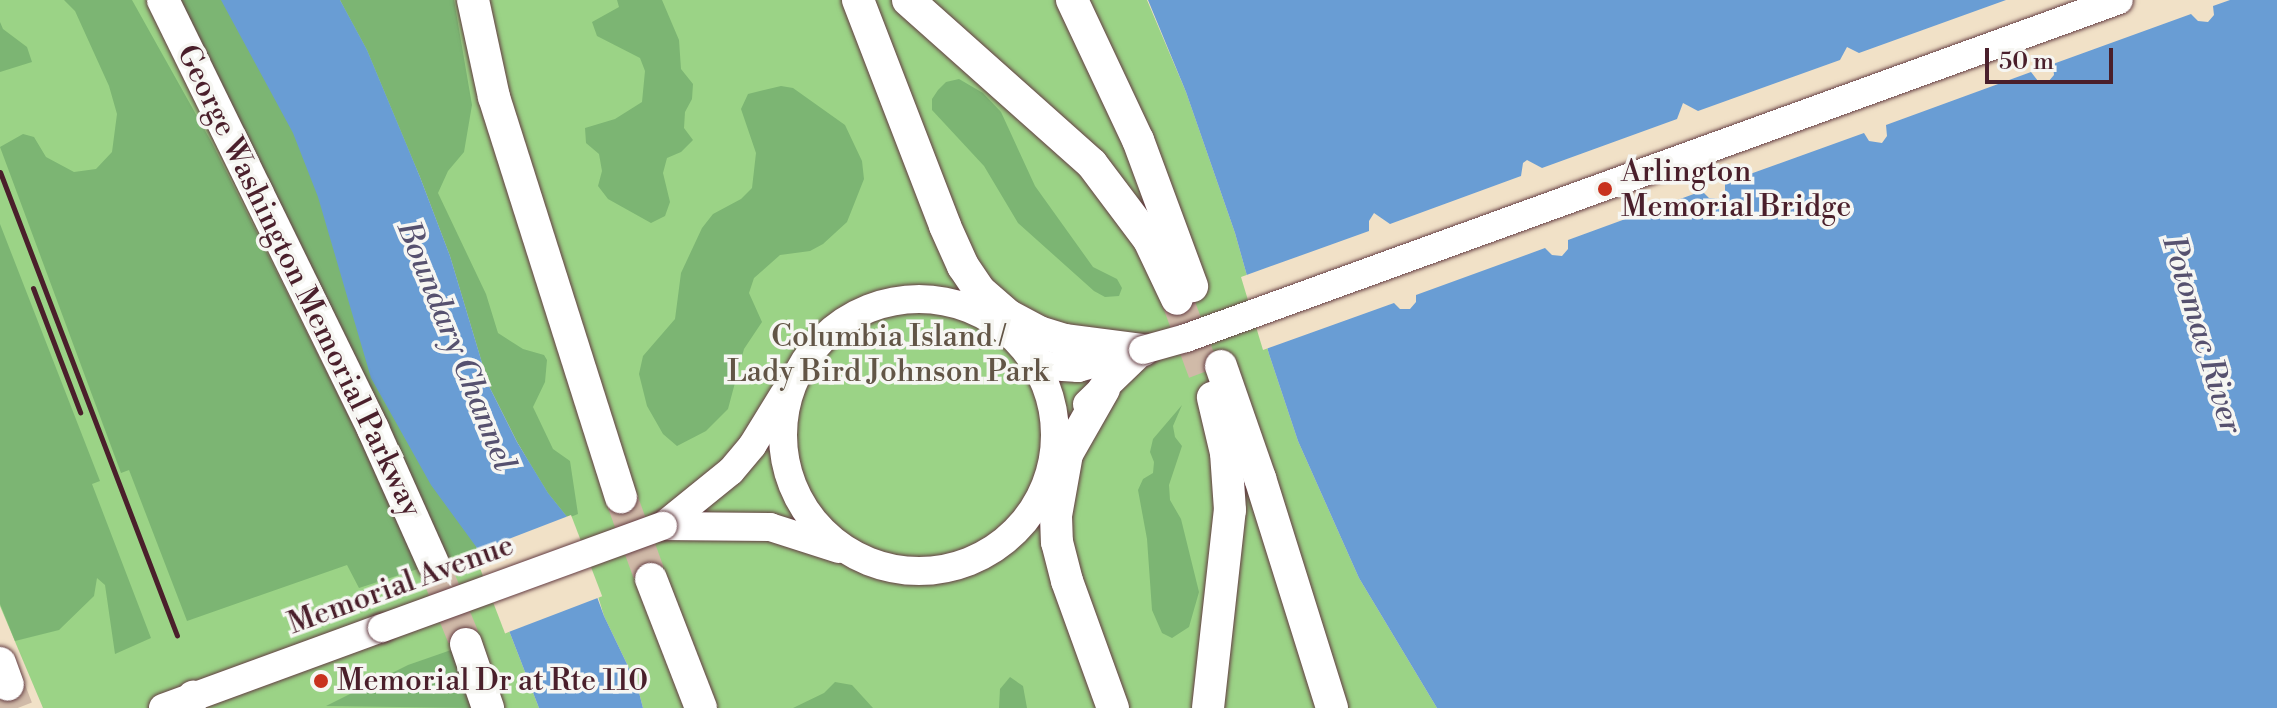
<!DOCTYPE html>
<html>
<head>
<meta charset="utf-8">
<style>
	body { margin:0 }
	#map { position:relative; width:2277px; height:708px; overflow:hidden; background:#f1e1c7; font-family:"Libre Bodoni",serif }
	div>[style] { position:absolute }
	.green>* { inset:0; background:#9bd386 }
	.forest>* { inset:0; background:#7cb573 }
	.water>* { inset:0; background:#699dd4 }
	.pier>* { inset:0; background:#f1e1c7; transform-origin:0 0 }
	.motorway-tunnel>* { height:32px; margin-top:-16px; transform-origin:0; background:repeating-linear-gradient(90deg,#d0baa8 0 32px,transparent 0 48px) }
	.roads { filter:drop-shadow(0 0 2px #633c42) drop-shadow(0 0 2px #633c42) }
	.primary>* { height:28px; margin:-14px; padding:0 14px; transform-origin:14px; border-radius:14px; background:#fff }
	.primary>.ring { margin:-14px; padding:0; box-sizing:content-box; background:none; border:28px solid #fff; border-radius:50% }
	.motorway>* { height:32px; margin:-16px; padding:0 16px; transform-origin:16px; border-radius:16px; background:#fff }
	.rail>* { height:5px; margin:-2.5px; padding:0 2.5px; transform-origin:2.5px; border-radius:2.5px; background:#4a1f2b }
	.bridges { filter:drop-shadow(0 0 2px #633c42) drop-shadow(0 0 2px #633c42) }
	.primary-bridge>* { height:28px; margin:-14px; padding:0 14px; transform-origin:14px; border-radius:14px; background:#fff }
	.dots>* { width:22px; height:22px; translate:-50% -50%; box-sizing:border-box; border:4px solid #f6f6f2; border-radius:50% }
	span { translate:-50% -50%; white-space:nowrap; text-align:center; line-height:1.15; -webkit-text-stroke:7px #f6f6f2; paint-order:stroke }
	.poi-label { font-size:30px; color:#4a1f2b }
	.left { translate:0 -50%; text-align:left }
	.street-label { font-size:30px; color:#4a1f2b }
	.park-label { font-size:30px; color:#625546 }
	.water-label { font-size:32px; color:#56516f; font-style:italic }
	.scale { position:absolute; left:1985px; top:48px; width:128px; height:36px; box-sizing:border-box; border:4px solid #4a1f2b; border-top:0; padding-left:10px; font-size:24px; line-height:28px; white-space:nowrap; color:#4a1f2b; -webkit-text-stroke:6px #f6f6f2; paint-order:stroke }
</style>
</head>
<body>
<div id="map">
	<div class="green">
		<div style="clip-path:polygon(0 0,224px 0,477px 548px,539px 708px,43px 708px,0 606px)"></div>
		<div style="clip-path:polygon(340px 0,1147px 0,1186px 92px,1235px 233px,1269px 354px,1298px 441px,1359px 578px,1437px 708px,643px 708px,637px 685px,604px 616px,597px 593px,489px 386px,450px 256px,420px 177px)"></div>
	</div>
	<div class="forest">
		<div style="clip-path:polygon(64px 0,132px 0,212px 143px,424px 567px,359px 588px,347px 565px,187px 621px,129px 470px,121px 473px,0 147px,23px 134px,34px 137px,46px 157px,74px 172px,96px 169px,112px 152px,117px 114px,109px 86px,75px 11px)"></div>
		<div style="clip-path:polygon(175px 0,232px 0,343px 225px,477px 548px,442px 560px)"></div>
		<div style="clip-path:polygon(340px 0,454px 0,472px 105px,464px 152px,448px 171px,438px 193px,486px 294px,498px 333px,523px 349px,544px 355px,547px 360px,545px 382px,533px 407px,553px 449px,570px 461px,578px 514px,568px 518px,548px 493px,517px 442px,489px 386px,450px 256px,420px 177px,367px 50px)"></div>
		<div style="clip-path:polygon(617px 0,662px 0,679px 40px,681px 69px,693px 84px,692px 99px,685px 112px,684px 128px,693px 140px,681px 152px,667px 158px,663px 173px,670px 202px,665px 216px,651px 223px,608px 199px,598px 186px,602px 171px,599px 154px,586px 143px,585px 128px,615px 119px,642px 102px,645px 71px,640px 58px,597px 36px,592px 22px,619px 7px)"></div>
		<div style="clip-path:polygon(0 22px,3px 29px,27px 47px,32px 62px,0 72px)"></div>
		<div style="clip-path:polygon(959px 79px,983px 93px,1001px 112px,1035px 186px,1093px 267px,1117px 279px,1122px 288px,1119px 296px,1105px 297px,1094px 291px,1018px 223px,984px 166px,932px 110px,932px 99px,938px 90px,946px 82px)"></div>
		<div style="clip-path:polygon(781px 86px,793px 88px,845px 125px,862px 161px,864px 179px,847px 222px,823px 244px,810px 251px,780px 255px,754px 278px,749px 293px,762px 322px,744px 349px,728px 409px,706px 431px,677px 446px,663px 434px,647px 406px,639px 374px,643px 356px,675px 319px,681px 273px,702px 228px,713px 214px,741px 199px,752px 188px,756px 153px,741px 109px,748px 94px)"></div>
		<div style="clip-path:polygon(0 224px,100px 481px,92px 484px,151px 638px,115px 654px,105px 585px,97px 578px,94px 596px,59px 630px,15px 641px,0 604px)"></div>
		<div style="clip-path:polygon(1182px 405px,1173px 426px,1175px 437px,1182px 446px,1169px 485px,1170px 500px,1181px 519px,1199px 592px,1189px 627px,1172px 638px,1162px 633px,1152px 610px,1147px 539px,1138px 490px,1143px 479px,1153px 473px,1154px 462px,1150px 452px,1153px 439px)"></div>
		<div style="clip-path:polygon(454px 649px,474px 708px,326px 706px,408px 665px)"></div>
		<div style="clip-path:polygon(1010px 677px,1023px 686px,1027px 708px,999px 708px,1000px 689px)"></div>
		<div style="clip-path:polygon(835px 682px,852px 685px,873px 708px,793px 708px,824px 693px)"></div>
	</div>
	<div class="water">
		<div style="clip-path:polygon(221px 0,340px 0,367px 50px,420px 177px,450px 256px,489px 386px,517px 442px,548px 493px,568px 518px,604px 616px,637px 685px,643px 708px,539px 708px,477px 548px,431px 485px,371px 378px,318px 197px,293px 133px)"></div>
		<div style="clip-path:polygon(1148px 0,2277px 0,2277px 708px,1437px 708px,1359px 578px,1298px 441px,1269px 354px,1235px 233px,1186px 92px)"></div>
	</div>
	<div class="pier">
		<div style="clip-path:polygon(2006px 0,2230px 0,2213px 6px,2214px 15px,2208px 22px,2198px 21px,2191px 14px,2053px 64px,2054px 75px,2048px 82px,2038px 81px,2031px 72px,1886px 125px,1887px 136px,1882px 143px,1869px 141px,1864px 133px,1725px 183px,1725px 192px,1719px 199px,1709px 198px,1702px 191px,1568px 240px,1568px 249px,1562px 256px,1552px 255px,1545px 248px,1416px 295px,1416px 302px,1410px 309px,1400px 309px,1394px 303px,1263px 350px,1241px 277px,1369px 231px,1369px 221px,1374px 213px,1390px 224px,1521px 176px,1523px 163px,1527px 160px,1542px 168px,1677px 119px,1683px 103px,1698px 111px,1840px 60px,1847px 47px,1859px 53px)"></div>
		<div style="left:571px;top:515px;width:87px;height:104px;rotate:69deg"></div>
	</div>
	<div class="motorway-tunnel">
		<div style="left:1177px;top:299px;width:78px;rotate:69.7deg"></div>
		<div style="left:621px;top:497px;width:87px;rotate:69.9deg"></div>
		<div style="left:433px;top:563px;width:87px;rotate:67.8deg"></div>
		<div style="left:8px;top:685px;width:25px;rotate:69deg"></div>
	</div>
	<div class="roads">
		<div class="primary">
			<div class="ring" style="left:783px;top:299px;width:244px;height:244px"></div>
			<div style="left:1034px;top:360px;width:15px;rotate:23deg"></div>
			<div style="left:1048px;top:366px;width:30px;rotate:4deg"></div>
			<div style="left:1078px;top:368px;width:61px;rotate:-15.2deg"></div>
			<div style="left:1087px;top:404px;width:78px;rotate:-44deg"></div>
			<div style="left:663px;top:526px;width:87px;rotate:-39deg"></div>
			<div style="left:731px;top:471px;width:33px;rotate:-50deg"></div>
			<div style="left:752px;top:446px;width:61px;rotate:-58.4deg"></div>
			<div style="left:663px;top:526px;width:107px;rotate:0.5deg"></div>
			<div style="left:770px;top:527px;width:72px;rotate:17.7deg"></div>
			<div style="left:163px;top:708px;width:233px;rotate:-20.1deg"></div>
		</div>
		<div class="motorway">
			<div style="left:163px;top:0;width:478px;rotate:63.9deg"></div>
			<div style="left:373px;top:429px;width:147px;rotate:65.9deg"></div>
			<div style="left:473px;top:0;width:99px;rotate:77.8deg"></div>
			<div style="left:494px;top:97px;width:420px;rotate:72.4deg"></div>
			<div style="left:858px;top:0;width:242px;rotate:68.9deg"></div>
			<div style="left:945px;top:226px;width:44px;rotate:65.8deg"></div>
			<div style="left:963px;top:266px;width:29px;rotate:56deg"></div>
			<div style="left:979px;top:290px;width:40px;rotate:41deg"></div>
			<div style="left:1009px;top:316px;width:34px;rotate:28deg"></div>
			<div style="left:1039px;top:332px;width:28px;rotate:17deg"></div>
			<div style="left:1066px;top:340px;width:78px;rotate:7.4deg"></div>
			<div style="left:908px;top:0;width:246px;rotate:41.7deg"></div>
			<div style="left:1092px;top:164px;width:95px;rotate:53.1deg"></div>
			<div style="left:1149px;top:240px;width:65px;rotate:64.6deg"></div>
			<div style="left:1072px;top:0;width:155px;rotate:64.8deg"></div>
			<div style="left:1138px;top:140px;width:156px;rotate:69.7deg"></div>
			<div style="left:1221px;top:366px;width:119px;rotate:70.8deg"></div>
			<div style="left:1260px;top:478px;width:241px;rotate:72.6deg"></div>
			<div style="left:1104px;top:389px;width:75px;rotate:119.6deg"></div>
			<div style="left:1067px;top:454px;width:63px;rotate:100.1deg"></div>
			<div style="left:1056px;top:516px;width:26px;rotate:88deg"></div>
			<div style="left:1057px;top:542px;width:40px;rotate:75.6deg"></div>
			<div style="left:1067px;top:581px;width:135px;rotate:70.1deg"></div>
			<div style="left:651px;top:579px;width:138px;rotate:68.8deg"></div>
			<div style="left:466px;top:644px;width:68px;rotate:71deg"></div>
			<div style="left:0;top:663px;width:23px;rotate:70deg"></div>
			<div style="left:187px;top:708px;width:13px;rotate:-61deg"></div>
			<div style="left:1208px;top:708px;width:199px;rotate:-83.7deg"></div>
			<div style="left:1230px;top:510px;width:57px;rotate:-94deg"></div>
			<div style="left:1226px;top:453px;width:57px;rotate:-103.3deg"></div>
		</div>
	</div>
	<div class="rail">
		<div style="left:0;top:172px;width:496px;rotate:69.1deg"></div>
		<div style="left:33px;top:288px;width:133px;rotate:69.2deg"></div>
	</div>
	<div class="bridges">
		<div class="primary-bridge">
			<div style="left:1143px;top:350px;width:45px;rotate:-15.6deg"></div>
			<div style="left:1186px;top:338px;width:992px;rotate:-19.91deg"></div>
			<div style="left:382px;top:628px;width:299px;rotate:-20deg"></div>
		</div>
	</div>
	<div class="dots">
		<div style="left:1605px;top:189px;background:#c8321e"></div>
		<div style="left:321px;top:681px;background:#c8321e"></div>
	</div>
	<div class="poi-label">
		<span class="left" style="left:1621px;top:189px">Arlington<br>Memorial Bridge</span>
		<span class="left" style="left:337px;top:681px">Memorial Dr at Rte 110</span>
	</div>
	<div class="street-label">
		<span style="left:299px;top:281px;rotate:64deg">George Washington Memorial Parkway</span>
		<span style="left:401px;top:585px;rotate:-20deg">Memorial Avenue</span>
	</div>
	<div class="park-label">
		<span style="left:888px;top:354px">Columbia Island /<br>Lady Bird Johnson Park</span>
	</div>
	<div class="water-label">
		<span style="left:2202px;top:335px;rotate:73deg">Potomac River</span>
		<span style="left:456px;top:346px;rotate:68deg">Boundary Channel</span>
	</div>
	<div class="scale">50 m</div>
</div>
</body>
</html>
